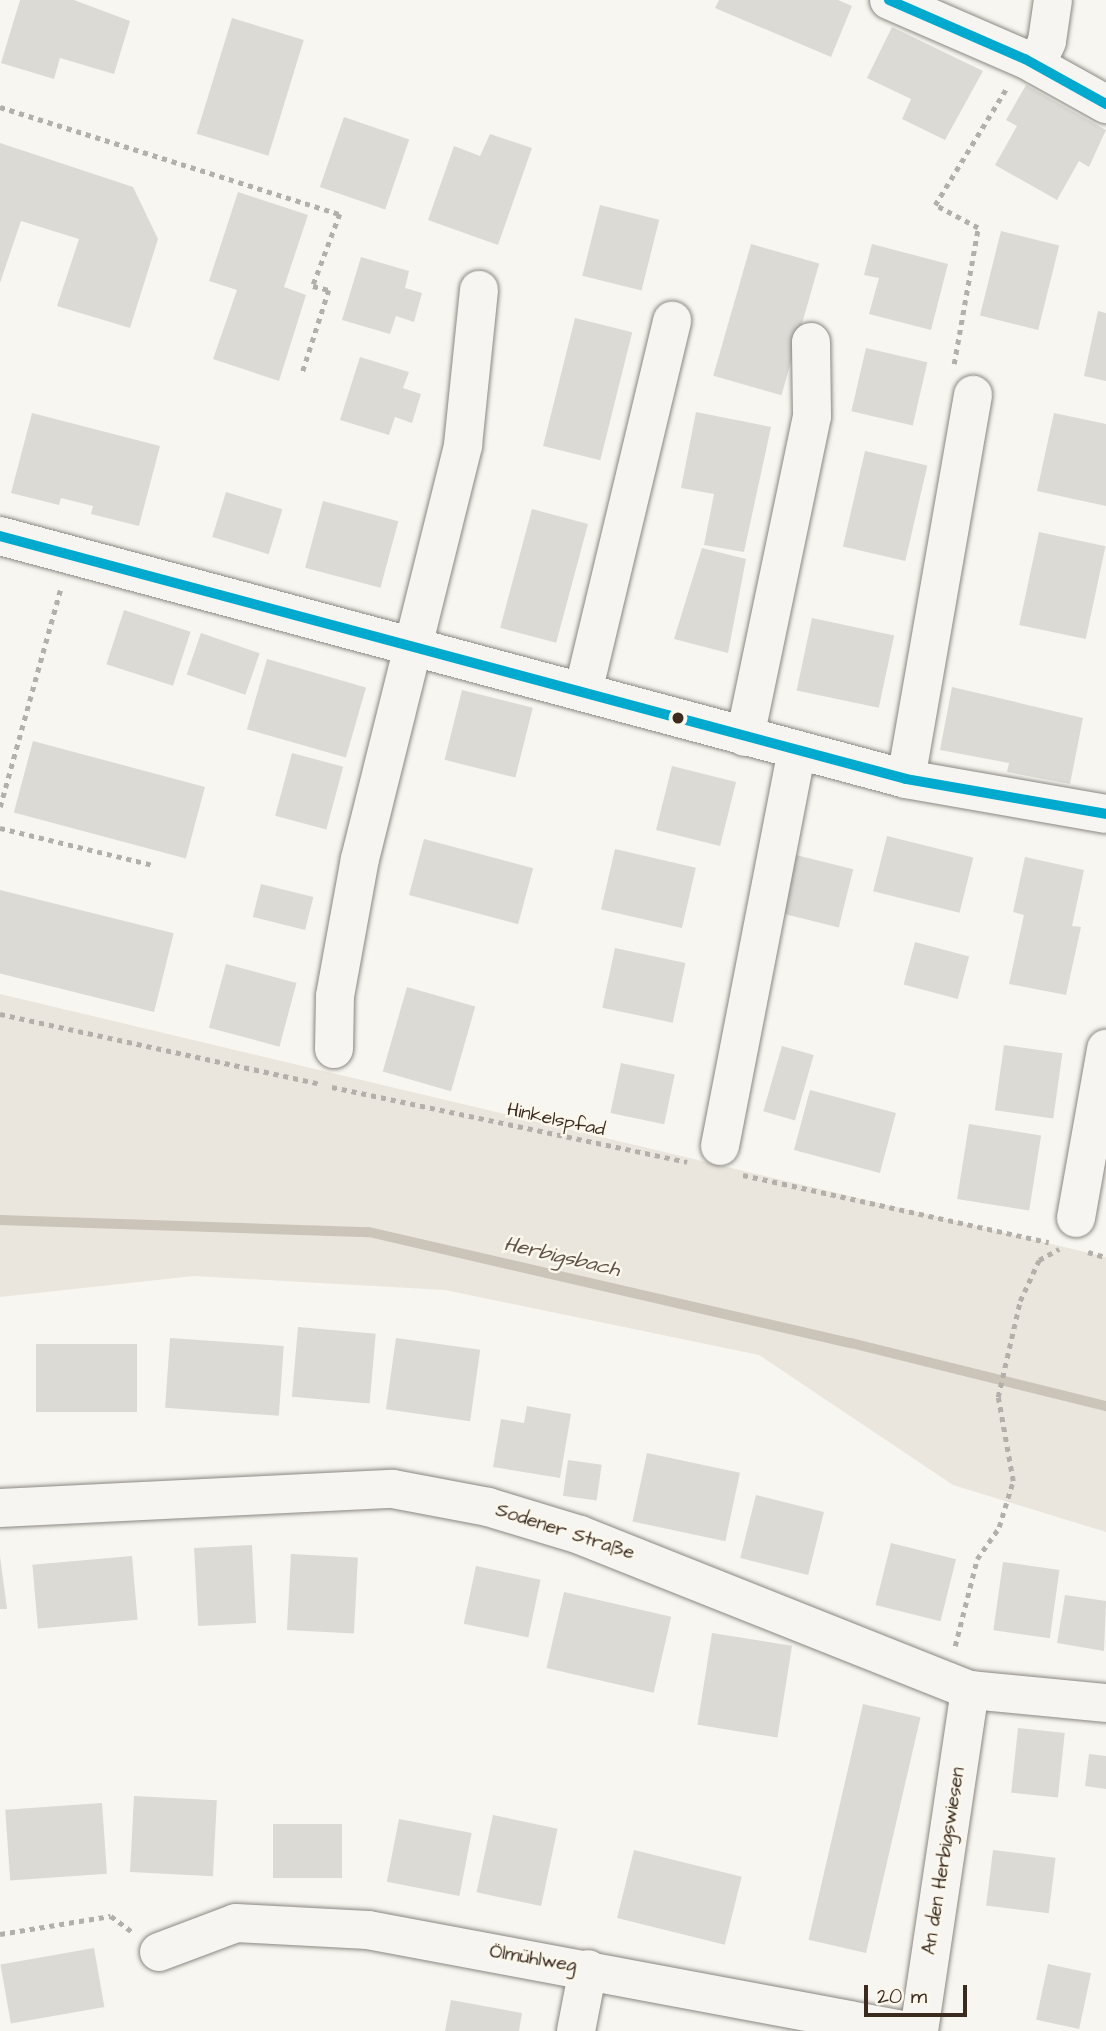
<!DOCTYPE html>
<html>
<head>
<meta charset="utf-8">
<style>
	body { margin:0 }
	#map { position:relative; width:1106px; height:2031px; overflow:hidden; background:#f8f6f0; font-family:"Architects Daughter",sans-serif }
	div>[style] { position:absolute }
	.green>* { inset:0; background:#eae6dd }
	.stream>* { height:10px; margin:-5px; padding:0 5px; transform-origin:5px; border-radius:5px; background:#cac4b9 }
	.building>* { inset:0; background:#dcdad5; transform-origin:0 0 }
	.path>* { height:4.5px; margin-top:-2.25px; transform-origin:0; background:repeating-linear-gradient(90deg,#b3b0ac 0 5px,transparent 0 10px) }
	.roads { filter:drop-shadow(0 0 2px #8b8781) drop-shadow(0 0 2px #8b8781) }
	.minor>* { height:38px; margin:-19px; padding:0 19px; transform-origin:19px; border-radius:19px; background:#f6f5f1 }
	.tertiary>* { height:38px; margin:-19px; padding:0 19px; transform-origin:19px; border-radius:19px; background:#f6f5f1 }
	.bus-1>* { height:10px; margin:-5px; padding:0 5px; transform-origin:5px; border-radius:5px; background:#00a9ce }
	.dots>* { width:19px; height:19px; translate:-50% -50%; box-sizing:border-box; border:4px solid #fbf7ec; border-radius:50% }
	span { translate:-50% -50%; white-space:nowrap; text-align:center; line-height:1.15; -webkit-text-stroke:5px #fbf7ec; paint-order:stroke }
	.street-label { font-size:19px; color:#3b2a1e }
	.water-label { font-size:21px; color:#605246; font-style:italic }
	.scale { position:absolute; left:864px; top:1985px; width:103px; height:32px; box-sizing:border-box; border:4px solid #3b2a1e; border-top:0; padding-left:9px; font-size:21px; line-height:24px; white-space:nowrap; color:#3b2a1e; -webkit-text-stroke:5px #fbf7ec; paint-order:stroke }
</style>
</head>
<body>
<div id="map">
	<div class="green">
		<div style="clip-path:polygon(0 994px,1106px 1257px,1106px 1532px,953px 1485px,759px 1355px,445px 1290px,194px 1276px,0 1297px)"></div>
	</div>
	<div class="stream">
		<div style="left:0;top:1220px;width:369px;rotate:1.9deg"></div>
		<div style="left:369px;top:1232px;width:495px;rotate:13deg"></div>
		<div style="left:851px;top:1343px;width:263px;rotate:13.9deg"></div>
	</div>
	<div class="building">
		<div style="clip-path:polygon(20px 0,74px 0,130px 21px,114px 74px,60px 58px,54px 79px,1px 63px)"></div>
		<div style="clip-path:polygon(719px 0,838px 0,852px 6px,831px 57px,715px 8px)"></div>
		<div style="left:232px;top:18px;width:75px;height:121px;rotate:17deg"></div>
		<div style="clip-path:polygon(892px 27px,983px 71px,945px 140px,902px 119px,911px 99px,867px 78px)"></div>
		<div style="clip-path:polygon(1026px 85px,1106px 130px,1089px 167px,1079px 161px,1057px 200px,995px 165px,1017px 126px,1006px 120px)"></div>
		<div style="left:344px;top:117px;width:69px;height:74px;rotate:19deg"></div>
		<div style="clip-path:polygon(490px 134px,532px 148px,498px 245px,428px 220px,454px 146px,480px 156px)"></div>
		<div style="clip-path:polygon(0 143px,133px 187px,158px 239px,130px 328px,57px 306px,79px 239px,21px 221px,0 283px)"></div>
		<div style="clip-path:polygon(238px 192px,308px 215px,284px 287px,306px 295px,279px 381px,213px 359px,237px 290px,209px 281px)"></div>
		<div style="left:600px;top:205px;width:61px;height:73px;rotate:14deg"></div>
		<div style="left:1001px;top:231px;width:60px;height:87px;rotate:14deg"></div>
		<div style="left:751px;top:244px;width:71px;height:137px;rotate:16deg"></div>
		<div style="clip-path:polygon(872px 244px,948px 264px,931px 330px,869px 314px,879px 278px,864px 275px)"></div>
		<div style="clip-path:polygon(361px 257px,409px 271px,405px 288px,422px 293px,414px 322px,396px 316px,390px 334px,342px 320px)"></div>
		<div style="clip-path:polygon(1098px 311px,1106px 313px,1106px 381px,1084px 376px)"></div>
		<div style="left:575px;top:318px;width:59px;height:132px;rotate:14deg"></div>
		<div style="left:866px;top:348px;width:63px;height:65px;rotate:13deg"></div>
		<div style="clip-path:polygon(360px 357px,409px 372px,403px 388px,421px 394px,412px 423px,395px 417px,389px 435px,340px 420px)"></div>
		<div style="clip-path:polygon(696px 412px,771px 427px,744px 552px,704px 545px,714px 494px,681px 488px)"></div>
		<div style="clip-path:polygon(32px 413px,160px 446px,139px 526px,91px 514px,93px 506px,61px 498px,59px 505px,11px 493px)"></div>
		<div style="clip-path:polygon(1054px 413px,1106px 424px,1106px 506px,1037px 491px)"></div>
		<div style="left:865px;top:451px;width:64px;height:98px;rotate:13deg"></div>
		<div style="left:226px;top:492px;width:59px;height:47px;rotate:17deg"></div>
		<div style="left:323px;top:501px;width:78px;height:69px;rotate:15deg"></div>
		<div style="left:532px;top:509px;width:58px;height:123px;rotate:15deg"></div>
		<div style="left:1039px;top:532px;width:68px;height:95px;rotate:12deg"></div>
		<div style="clip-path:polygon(702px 548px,746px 559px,728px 653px,674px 639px)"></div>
		<div style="left:124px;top:610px;width:70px;height:57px;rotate:18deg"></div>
		<div style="left:812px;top:618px;width:84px;height:74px;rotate:12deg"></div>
		<div style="left:201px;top:633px;width:62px;height:44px;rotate:19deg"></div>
		<div style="left:267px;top:659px;width:103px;height:73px;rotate:16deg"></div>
		<div style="clip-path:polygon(952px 687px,1083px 718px,1070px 784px,1007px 772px,1009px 763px,940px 750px)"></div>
		<div style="left:462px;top:690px;width:73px;height:72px;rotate:14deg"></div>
		<div style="left:33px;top:741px;width:178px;height:74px;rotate:15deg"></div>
		<div style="left:292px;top:753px;width:53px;height:65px;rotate:15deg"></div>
		<div style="left:672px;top:766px;width:66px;height:66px;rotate:14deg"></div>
		<div style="left:887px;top:836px;width:89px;height:57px;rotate:14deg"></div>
		<div style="left:424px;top:839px;width:113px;height:58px;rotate:15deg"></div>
		<div style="left:615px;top:849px;width:83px;height:62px;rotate:13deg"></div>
		<div style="left:796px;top:855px;width:59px;height:60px;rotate:14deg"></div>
		<div style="clip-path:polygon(1025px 857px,1084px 870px,1072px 926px,1081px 927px,1066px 995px,1009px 984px,1024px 915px,1013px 912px)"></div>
		<div style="left:261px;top:884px;width:54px;height:34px;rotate:14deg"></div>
		<div style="left:0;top:890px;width:179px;height:81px;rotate:14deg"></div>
		<div style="left:915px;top:942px;width:56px;height:44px;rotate:15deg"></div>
		<div style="left:615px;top:948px;width:72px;height:61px;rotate:12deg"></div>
		<div style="left:226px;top:964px;width:73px;height:66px;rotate:15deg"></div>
		<div style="left:407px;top:987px;width:71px;height:88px;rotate:16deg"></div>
		<div style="left:1004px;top:1045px;width:59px;height:66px;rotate:8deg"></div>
		<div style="left:782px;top:1046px;width:33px;height:68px;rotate:16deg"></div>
		<div style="left:621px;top:1063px;width:55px;height:51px;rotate:12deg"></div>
		<div style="left:810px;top:1090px;width:89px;height:62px;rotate:15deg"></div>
		<div style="left:969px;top:1124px;width:73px;height:76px;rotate:9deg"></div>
		<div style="left:298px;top:1327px;width:78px;height:70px;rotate:5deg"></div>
		<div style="left:170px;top:1338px;width:114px;height:70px;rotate:4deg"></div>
		<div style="left:396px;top:1338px;width:85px;height:72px;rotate:8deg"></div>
		<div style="left:36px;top:1344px;width:101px;height:68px"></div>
		<div style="clip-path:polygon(527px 1406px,571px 1414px,560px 1478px,493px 1467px,501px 1419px,524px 1423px)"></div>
		<div style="left:647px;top:1453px;width:95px;height:70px;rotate:12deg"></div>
		<div style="left:568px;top:1460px;width:34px;height:36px;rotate:8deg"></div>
		<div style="left:756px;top:1495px;width:70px;height:65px;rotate:14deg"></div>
		<div style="left:891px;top:1543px;width:67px;height:64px;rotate:14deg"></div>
		<div style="left:252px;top:1545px;width:78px;height:58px;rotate:87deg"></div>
		<div style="left:291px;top:1554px;width:67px;height:76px;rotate:3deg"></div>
		<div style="clip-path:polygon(0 1556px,7px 1609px,0 1609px)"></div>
		<div style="left:132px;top:1556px;width:64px;height:100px;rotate:85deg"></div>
		<div style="left:1003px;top:1562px;width:57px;height:69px;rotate:8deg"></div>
		<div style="left:476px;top:1566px;width:66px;height:59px;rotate:12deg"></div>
		<div style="left:564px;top:1592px;width:110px;height:78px;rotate:13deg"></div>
		<div style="clip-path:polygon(1065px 1595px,1106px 1601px,1104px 1651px,1057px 1643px)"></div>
		<div style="left:712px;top:1633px;width:81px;height:93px;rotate:9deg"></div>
		<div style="left:863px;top:1704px;width:59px;height:242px;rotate:13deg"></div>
		<div style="left:1018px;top:1728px;width:47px;height:65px;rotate:6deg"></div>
		<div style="clip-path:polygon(1089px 1754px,1106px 1756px,1106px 1789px,1085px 1786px)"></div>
		<div style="left:134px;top:1796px;width:83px;height:76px;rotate:3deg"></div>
		<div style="left:102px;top:1803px;width:71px;height:97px;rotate:86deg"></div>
		<div style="left:493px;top:1815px;width:66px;height:79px;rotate:12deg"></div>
		<div style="left:399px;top:1819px;width:74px;height:64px;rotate:11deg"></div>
		<div style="left:273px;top:1824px;width:69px;height:54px"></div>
		<div style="left:634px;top:1850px;width:111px;height:70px;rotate:14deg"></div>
		<div style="left:993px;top:1850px;width:63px;height:56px;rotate:7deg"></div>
		<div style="left:94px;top:1948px;width:60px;height:95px;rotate:80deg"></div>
		<div style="left:1048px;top:1964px;width:44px;height:57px;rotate:12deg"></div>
		<div style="clip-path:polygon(451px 2000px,522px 2013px,519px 2031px,445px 2031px)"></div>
	</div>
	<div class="path">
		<div style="left:0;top:107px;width:356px;rotate:17.5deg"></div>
		<div style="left:340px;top:214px;width:77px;rotate:110.6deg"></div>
		<div style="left:313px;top:286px;width:16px;rotate:14deg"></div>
		<div style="left:329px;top:290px;width:88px;rotate:107.8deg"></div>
		<div style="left:954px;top:364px;width:138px;rotate:-80deg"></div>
		<div style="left:978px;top:228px;width:49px;rotate:-151.9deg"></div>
		<div style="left:935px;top:205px;width:136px;rotate:-58.5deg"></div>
		<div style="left:0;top:807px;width:225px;rotate:-74.5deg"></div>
		<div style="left:0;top:828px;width:157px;rotate:13.6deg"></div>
		<div style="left:0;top:1014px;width:328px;rotate:12.3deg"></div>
		<div style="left:332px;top:1087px;width:363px;rotate:11.9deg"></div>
		<div style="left:743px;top:1175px;width:313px;rotate:12.4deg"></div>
		<div style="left:1088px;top:1252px;width:19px;rotate:16deg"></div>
		<div style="left:955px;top:1646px;width:90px;rotate:-75.8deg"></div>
		<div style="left:977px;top:1559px;width:39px;rotate:-55deg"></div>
		<div style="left:999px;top:1527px;width:48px;rotate:-73.1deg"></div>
		<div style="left:1013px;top:1481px;width:85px;rotate:-100.1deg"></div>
		<div style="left:998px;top:1397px;width:98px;rotate:-77.1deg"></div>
		<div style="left:1020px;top:1301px;width:45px;rotate:-65.1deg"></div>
		<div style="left:1039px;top:1260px;width:23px;rotate:-29deg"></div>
		<div style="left:0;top:1934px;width:112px;rotate:-9.2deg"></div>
		<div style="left:111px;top:1916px;width:26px;rotate:37deg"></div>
	</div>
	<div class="roads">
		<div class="minor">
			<div style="left:1036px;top:65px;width:26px;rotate:-65deg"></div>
			<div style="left:1047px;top:41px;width:41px;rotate:-81.7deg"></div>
			<div style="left:0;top:536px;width:938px;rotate:15.01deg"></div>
			<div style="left:906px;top:779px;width:203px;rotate:9.9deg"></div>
			<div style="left:583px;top:692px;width:382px;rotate:-76.5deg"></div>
			<div style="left:745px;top:737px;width:328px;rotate:-78.2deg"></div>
			<div style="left:812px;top:416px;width:74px;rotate:-90.8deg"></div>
			<div style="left:906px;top:779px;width:390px;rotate:-80.1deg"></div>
			<div style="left:334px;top:1049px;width:53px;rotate:-88.9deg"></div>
			<div style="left:335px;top:996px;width:139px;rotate:-79.7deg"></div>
			<div style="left:360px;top:859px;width:427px;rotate:-76deg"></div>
			<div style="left:463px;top:445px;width:156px;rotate:-84.1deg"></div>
			<div style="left:720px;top:1146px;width:402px;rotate:-79deg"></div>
			<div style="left:1076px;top:1218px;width:172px;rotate:-79.9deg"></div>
			<div style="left:0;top:1508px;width:393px;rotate:-2.8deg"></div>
			<div style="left:393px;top:1489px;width:97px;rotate:10.7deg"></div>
			<div style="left:488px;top:1507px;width:96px;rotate:16.9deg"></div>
			<div style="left:580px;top:1535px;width:420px;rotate:21.7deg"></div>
			<div style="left:970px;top:1690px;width:137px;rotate:5.5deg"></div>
			<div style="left:159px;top:1952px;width:82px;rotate:-20.6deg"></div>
			<div style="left:236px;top:1923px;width:132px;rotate:3deg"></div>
			<div style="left:368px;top:1930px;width:549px;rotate:10.59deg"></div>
			<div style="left:576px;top:2031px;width:63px;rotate:-79deg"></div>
			<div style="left:919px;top:2031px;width:345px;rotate:-81.5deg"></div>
		</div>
		<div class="tertiary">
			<div style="left:889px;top:0;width:148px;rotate:23.5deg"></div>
			<div style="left:1025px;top:59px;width:93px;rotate:29.1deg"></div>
		</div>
	</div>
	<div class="bus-1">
		<div style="left:889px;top:0;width:148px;rotate:23.5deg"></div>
		<div style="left:1025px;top:59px;width:93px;rotate:29.1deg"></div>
		<div style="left:0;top:536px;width:938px;rotate:15.01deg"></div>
		<div style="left:906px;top:779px;width:203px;rotate:9.9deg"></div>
	</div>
	<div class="dots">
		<div style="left:678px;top:718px;background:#3b2a1e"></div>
	</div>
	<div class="street-label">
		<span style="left:556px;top:1120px;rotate:12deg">Hinkelspfad</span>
		<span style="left:565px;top:1532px;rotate:18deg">Sodener Straße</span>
		<span style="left:944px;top:1861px;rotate:-81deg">An den Herbigswiesen</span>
		<span style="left:533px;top:1959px;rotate:10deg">Ölmühlweg</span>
	</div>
	<div class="water-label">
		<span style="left:562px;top:1257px;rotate:13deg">Herbigsbach</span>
	</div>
	<div class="scale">20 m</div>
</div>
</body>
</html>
